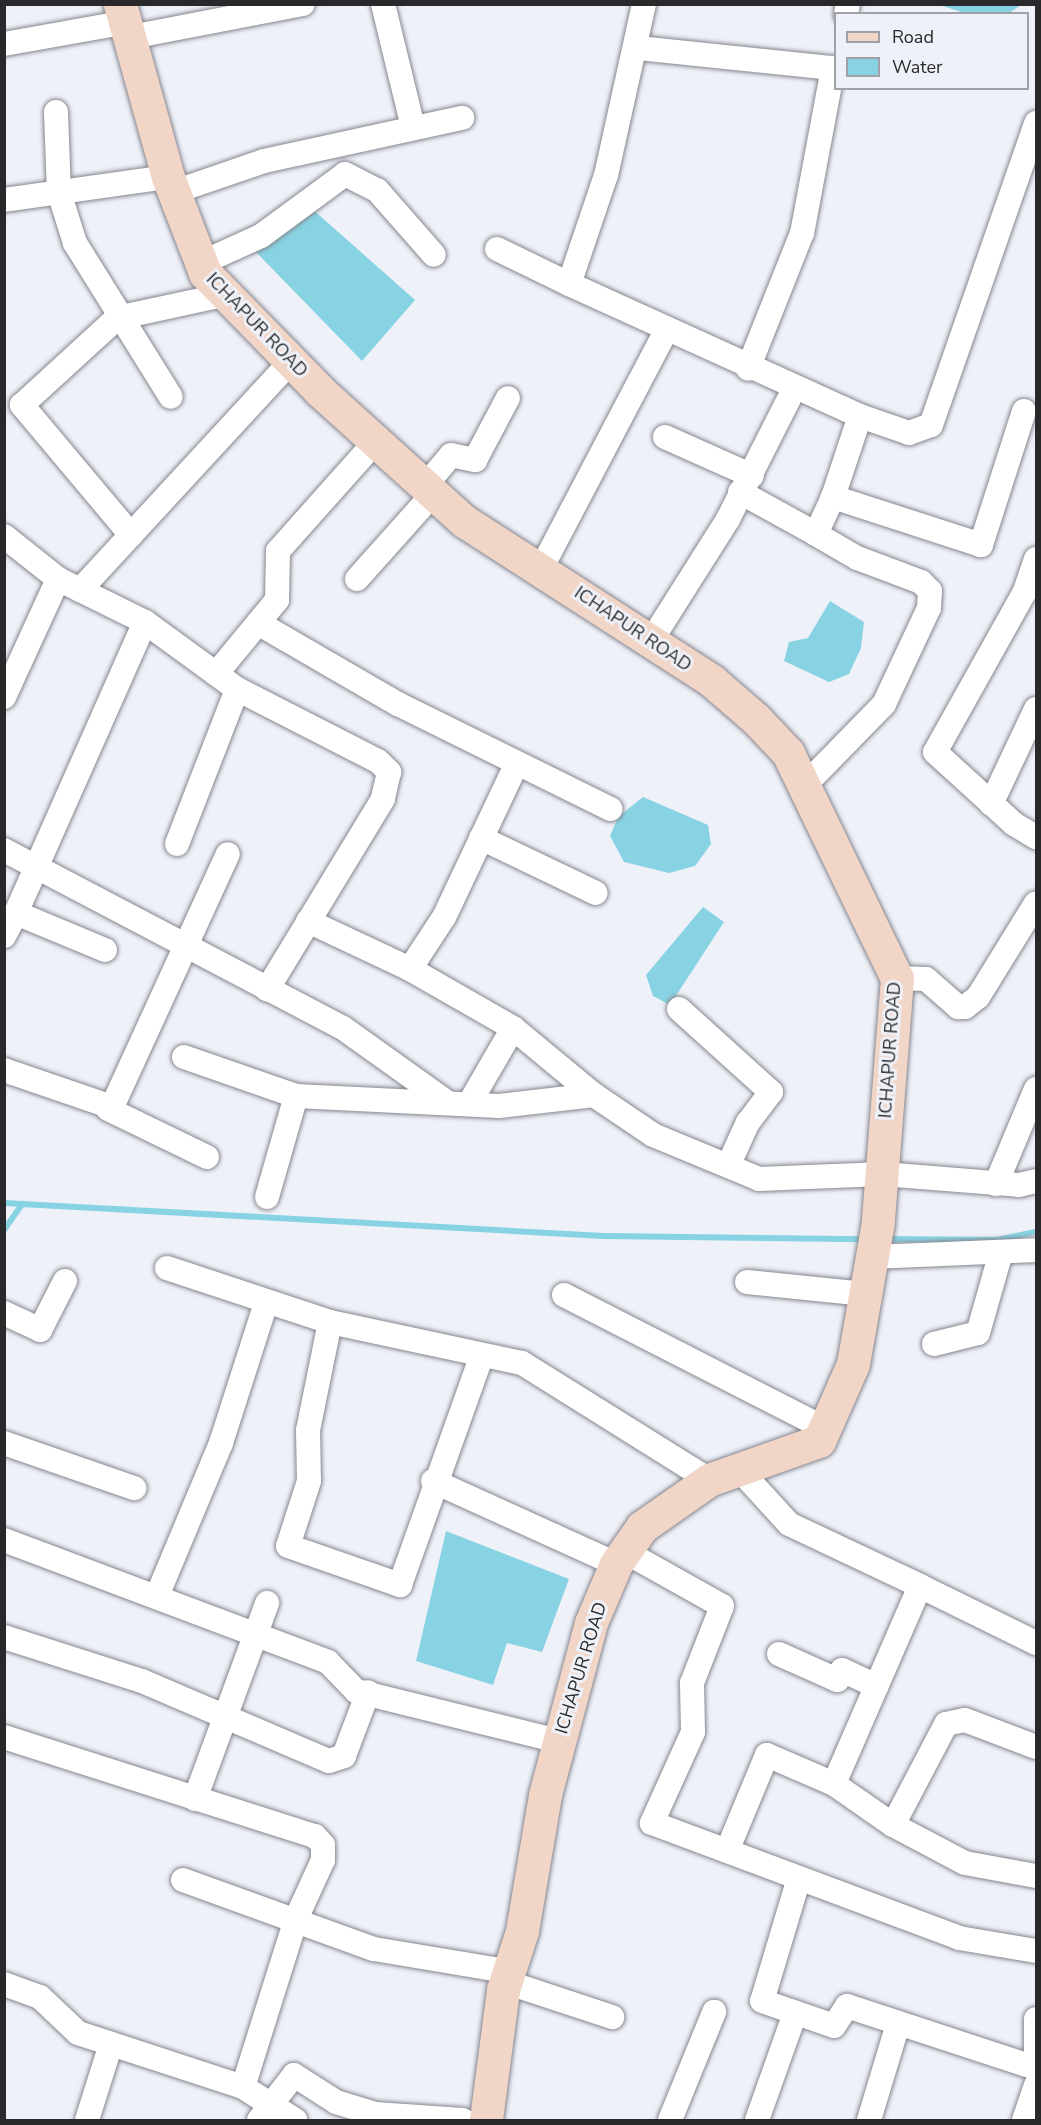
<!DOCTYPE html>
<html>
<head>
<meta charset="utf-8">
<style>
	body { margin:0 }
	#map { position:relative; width:1041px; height:2125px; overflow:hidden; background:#eff1f9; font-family:"Nunito Sans",sans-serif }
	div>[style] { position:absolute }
	.water>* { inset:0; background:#88d3e3 }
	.stream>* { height:6px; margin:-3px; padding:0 3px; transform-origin:3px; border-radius:3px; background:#88d3e3 }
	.roads { filter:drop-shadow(0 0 2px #85868e) drop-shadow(0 0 2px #85868e) }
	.street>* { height:24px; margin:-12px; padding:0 12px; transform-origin:12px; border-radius:12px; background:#fff }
	.secondary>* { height:33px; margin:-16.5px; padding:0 16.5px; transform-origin:16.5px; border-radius:16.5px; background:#f1d5c7 }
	span { translate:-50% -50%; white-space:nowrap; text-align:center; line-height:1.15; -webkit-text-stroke:6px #eff1f9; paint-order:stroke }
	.street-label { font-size:18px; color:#29292c }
	.frame { position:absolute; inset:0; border:6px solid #29292c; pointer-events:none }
	.legend { position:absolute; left:834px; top:12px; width:195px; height:78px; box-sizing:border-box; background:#eff1f9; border:2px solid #a0a1a7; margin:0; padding:8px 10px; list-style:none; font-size:18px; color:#29292c }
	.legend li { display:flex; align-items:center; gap:12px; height:30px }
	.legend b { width:30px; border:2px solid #a0a1a7 }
</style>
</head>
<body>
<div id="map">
	<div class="water">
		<div style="clip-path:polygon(940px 5px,1021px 5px,1008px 14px,964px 13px)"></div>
		<div style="clip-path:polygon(310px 207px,415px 300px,362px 361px,254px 250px)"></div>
		<div style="clip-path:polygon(830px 601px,864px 622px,861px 648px,849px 674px,829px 682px,784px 661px,789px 642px,808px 638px)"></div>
		<div style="clip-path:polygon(643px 797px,708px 825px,711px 844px,695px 866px,669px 873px,624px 862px,610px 836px,618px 817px)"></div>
		<div style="clip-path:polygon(703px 907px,724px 922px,670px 1005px,653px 996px,646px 975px)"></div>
		<div style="clip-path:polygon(446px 1531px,569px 1579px,542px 1652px,507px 1643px,493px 1685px,416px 1661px)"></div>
	</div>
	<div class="stream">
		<div style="left:4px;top:1203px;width:18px;rotate:3deg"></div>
		<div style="left:4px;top:1230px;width:32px;rotate:-55deg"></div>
		<div style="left:22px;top:1204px;width:582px;rotate:3.15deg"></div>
		<div style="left:603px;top:1236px;width:263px;rotate:0.7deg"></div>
		<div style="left:885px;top:1239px;width:112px;rotate:0.5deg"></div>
		<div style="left:997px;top:1240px;width:40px;rotate:-12deg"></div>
	</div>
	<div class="roads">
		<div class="street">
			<div style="left:383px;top:4px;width:127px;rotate:76.3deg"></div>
			<div style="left:644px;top:4px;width:175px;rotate:102.5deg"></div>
			<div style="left:606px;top:175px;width:115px;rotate:108.7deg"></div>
			<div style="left:569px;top:284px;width:320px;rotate:24.4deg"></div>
			<div style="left:846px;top:14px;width:10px;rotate:-79deg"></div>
			<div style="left:131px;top:37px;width:175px;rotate:-10.9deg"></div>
			<div style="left:4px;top:44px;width:126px;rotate:-10.1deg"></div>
			<div style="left:638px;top:48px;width:196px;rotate:5.9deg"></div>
			<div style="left:833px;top:68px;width:168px;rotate:100.6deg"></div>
			<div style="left:802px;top:233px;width:146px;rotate:111.7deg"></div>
			<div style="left:56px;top:112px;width:80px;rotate:87.9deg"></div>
			<div style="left:59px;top:192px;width:53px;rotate:72.6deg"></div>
			<div style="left:75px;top:243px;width:181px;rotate:58.1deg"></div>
			<div style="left:174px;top:192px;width:95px;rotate:-19deg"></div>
			<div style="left:264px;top:161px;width:203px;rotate:-12.3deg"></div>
			<div style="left:4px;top:200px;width:166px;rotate:-8deg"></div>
			<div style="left:497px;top:249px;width:80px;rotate:25.9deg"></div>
			<div style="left:199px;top:264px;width:68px;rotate:-24.3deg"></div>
			<div style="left:261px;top:236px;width:104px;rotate:-36.4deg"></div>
			<div style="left:345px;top:174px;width:36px;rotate:27deg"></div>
			<div style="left:377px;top:190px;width:86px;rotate:48.8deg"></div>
			<div style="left:1024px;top:411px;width:141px;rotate:107.8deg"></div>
			<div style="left:981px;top:545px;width:156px;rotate:-162deg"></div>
			<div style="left:833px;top:497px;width:85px;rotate:-71.6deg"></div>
			<div style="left:860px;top:416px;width:52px;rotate:19.1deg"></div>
			<div style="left:909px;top:433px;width:23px;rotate:-20deg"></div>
			<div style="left:931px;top:425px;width:320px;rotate:-70.8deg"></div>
			<div style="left:665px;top:437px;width:95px;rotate:24.1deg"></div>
			<div style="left:425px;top:486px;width:40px;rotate:-50deg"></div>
			<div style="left:451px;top:455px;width:25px;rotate:12deg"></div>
			<div style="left:475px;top:460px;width:70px;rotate:-62deg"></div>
			<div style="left:740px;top:492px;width:87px;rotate:28.9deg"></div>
			<div style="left:816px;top:534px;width:41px;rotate:-65.3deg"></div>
			<div style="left:131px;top:535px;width:170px;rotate:-130deg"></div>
			<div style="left:22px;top:405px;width:129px;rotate:-42.5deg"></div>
			<div style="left:117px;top:318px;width:108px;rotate:-12.2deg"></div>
			<div style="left:4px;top:536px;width:69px;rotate:38.5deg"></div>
			<div style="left:58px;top:579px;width:97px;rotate:26.3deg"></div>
			<div style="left:145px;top:622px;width:114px;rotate:36.1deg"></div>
			<div style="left:237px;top:689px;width:158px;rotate:27.1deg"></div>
			<div style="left:378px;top:761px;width:16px;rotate:45deg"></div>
			<div style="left:389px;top:772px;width:28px;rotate:103deg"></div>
			<div style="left:383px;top:799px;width:223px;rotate:121.3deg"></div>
			<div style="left:1036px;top:559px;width:36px;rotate:109deg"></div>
			<div style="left:1024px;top:593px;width:182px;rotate:119.2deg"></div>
			<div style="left:935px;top:752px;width:107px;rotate:42.3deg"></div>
			<div style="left:1014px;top:824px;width:26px;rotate:31deg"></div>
			<div style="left:542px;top:567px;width:267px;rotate:-62.3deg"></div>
			<div style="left:357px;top:579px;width:115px;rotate:-48.2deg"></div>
			<div style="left:80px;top:590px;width:313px;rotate:-47.3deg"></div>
			<div style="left:258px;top:623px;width:162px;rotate:30.1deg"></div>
			<div style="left:398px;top:704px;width:237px;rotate:26.3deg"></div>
			<div style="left:651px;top:641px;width:144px;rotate:-57.7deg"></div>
			<div style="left:728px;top:519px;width:146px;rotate:-63.1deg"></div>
			<div style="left:216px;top:674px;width:96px;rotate:-50.5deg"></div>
			<div style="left:277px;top:600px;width:49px;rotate:-88.8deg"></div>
			<div style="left:278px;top:551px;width:147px;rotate:-48.3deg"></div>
			<div style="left:4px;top:697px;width:130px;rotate:-65.4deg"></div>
			<div style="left:516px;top:765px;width:168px;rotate:115.3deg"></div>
			<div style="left:444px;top:917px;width:62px;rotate:123.2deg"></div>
			<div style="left:410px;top:969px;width:119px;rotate:29.8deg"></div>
			<div style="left:513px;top:1028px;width:105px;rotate:39.6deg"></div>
			<div style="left:805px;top:785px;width:113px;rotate:-45.7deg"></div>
			<div style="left:884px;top:704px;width:106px;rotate:-64.9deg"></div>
			<div style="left:929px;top:608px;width:17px;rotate:-87deg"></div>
			<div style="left:930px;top:591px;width:13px;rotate:-135deg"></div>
			<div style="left:921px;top:582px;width:68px;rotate:-159.4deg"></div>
			<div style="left:857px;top:558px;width:48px;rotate:-149.7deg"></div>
			<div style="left:991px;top:804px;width:105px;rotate:-64.7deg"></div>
			<div style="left:481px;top:838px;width:127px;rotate:25.6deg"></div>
			<div style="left:177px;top:844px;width:166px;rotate:-68.8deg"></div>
			<div style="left:4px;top:850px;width:383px;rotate:27.7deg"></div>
			<div style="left:343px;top:1028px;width:129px;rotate:35.5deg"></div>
			<div style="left:308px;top:921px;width:113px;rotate:25.2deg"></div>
			<div style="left:4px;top:936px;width:26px;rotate:-62deg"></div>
			<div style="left:105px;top:950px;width:96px;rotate:-157.4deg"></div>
			<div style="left:16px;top:913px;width:318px;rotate:-66.1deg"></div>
			<div style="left:897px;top:978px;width:29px;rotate:2deg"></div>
			<div style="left:926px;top:979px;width:43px;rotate:41.2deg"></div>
			<div style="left:958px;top:1007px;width:7px"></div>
			<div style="left:965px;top:1007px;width:16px;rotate:-38deg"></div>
			<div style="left:978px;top:997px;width:110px;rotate:-58.3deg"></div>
			<div style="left:679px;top:1009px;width:124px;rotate:42.1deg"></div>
			<div style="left:771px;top:1092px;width:38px;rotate:127deg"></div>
			<div style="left:748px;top:1122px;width:48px;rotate:114.4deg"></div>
			<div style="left:184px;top:1057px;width:119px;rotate:19.2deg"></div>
			<div style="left:4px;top:1070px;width:114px;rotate:18.9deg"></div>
			<div style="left:112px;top:1107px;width:278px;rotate:-65.4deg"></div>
			<div style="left:469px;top:1104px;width:88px;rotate:-59.9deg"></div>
			<div style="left:108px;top:1109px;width:110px;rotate:25.9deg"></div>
			<div style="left:996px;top:1184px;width:103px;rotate:-67.2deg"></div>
			<div style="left:267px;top:1197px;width:105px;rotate:-74deg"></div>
			<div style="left:296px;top:1096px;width:203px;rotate:2.8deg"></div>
			<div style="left:499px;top:1106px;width:96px;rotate:-6.6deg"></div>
			<div style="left:594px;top:1095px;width:71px;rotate:34.1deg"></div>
			<div style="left:653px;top:1135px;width:115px;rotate:22.5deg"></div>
			<div style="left:759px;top:1179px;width:124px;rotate:-2.3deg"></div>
			<div style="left:883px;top:1174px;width:136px;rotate:4.6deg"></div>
			<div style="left:1019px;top:1185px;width:17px;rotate:-13deg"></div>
			<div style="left:872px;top:1257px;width:164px;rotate:-2.4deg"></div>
			<div style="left:167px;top:1268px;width:172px;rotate:18.3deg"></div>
			<div style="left:330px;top:1322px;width:196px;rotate:12.1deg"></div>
			<div style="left:522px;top:1363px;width:221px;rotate:32deg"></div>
			<div style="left:747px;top:1282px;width:119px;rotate:5.8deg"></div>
			<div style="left:564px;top:1295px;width:294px;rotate:27.1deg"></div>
			<div style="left:4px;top:1313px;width:40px;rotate:25deg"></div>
			<div style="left:40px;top:1330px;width:55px;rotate:-63deg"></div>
			<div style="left:330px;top:1322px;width:110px;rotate:101.5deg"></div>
			<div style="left:308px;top:1430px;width:51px;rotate:88.9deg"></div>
			<div style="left:309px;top:1481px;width:68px;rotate:107.9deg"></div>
			<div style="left:288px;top:1546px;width:119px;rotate:19.2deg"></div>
			<div style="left:400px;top:1585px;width:242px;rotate:-70.4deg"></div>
			<div style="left:934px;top:1344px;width:45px;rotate:-14deg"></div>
			<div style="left:978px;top:1333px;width:84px;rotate:-74.1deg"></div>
			<div style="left:4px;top:1443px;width:138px;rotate:19.1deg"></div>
			<div style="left:737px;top:1467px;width:77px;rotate:47.6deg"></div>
			<div style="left:789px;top:1524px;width:145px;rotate:25.3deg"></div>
			<div style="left:920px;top:1586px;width:216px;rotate:113.5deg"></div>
			<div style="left:433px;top:1481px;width:201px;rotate:24.4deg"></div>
			<div style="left:4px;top:1540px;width:346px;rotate:20.6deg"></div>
			<div style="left:328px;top:1662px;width:40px;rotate:46deg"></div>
			<div style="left:356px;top:1691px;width:208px;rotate:13.9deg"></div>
			<div style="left:624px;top:1551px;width:112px;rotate:29.3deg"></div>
			<div style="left:722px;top:1606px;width:83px;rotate:111.3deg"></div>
			<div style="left:692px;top:1683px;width:49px;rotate:88.8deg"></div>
			<div style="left:693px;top:1732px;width:100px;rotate:114.3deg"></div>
			<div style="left:652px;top:1823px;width:328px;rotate:20.5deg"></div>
			<div style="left:959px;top:1938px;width:78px;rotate:9.6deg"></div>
			<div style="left:920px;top:1586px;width:129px;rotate:26.2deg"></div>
			<div style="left:157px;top:1596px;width:166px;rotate:-67.3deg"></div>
			<div style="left:221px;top:1443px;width:147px;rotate:-72.2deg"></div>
			<div style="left:4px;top:1637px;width:145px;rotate:17.7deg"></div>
			<div style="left:142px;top:1681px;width:203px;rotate:23.2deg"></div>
			<div style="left:329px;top:1761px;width:16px;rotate:-18deg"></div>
			<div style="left:344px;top:1756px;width:68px;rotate:-69.4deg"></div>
			<div style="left:779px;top:1654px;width:64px;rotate:24.1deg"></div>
			<div style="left:837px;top:1680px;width:11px;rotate:-63deg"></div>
			<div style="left:842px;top:1670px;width:38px;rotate:25deg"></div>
			<div style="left:4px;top:1737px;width:326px;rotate:17.7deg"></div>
			<div style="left:315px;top:1836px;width:12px;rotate:48deg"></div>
			<div style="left:323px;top:1845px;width:15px;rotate:90deg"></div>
			<div style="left:323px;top:1860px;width:65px;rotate:114.6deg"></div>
			<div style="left:296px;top:1919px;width:176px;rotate:107.5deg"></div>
			<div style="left:195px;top:1799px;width:209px;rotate:-69.8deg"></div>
			<div style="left:893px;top:1825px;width:114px;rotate:-62.3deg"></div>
			<div style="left:946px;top:1724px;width:19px;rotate:-12deg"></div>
			<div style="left:965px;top:1720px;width:76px;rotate:20.8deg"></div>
			<div style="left:727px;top:1851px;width:104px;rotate:-67.4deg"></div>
			<div style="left:767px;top:1755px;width:73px;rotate:23.4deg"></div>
			<div style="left:834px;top:1784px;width:72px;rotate:34.8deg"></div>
			<div style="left:893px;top:1825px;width:81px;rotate:27.8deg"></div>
			<div style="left:965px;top:1863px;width:72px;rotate:10.4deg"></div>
			<div style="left:799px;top:1878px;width:128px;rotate:106.7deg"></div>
			<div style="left:762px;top:2001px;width:76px;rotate:19.1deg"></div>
			<div style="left:834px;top:2026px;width:24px;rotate:-57deg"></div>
			<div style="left:847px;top:2006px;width:199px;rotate:18.2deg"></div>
			<div style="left:183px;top:1880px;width:203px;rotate:19.9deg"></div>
			<div style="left:374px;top:1949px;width:139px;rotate:9.5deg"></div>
			<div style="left:506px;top:1982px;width:112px;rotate:18.3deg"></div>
			<div style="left:4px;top:1984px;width:38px;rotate:20deg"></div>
			<div style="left:40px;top:1997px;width:52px;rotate:43.5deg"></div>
			<div style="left:78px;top:2033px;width:174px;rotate:18.1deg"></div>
			<div style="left:243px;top:2087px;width:62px;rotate:32.4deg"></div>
			<div style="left:1036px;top:2019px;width:34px;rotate:90deg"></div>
			<div style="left:87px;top:2120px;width:80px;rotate:-72.5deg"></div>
			<div style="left:259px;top:2120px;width:57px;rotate:-52.1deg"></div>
			<div style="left:294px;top:2075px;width:50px;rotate:32.7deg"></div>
			<div style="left:336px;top:2102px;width:41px;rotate:17.1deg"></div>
			<div style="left:375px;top:2114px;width:88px;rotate:3.9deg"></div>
			<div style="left:670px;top:2120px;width:117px;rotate:-67.8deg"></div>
			<div style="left:757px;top:2120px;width:114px;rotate:-70.4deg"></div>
			<div style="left:869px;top:2120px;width:100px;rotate:-73.2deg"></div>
			<div style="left:1024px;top:2120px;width:37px;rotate:-71deg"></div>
		</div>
		<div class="secondary">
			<div style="left:120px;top:4px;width:180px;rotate:74.5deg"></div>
			<div style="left:168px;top:177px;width:103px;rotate:68.9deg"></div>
			<div style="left:205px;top:273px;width:165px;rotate:45.7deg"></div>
			<div style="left:320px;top:391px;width:194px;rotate:42.1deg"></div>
			<div style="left:464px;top:521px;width:295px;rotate:32.8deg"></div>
			<div style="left:712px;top:681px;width:58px;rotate:40.8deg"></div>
			<div style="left:756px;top:719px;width:47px;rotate:46.7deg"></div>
			<div style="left:788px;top:753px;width:250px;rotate:64.2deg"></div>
			<div style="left:897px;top:978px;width:245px;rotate:94.5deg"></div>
			<div style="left:878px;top:1222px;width:144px;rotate:100deg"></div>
			<div style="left:853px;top:1364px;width:84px;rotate:113.8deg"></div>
			<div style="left:819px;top:1441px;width:117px;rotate:160.5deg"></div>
			<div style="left:709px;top:1480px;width:82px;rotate:145deg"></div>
			<div style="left:642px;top:1527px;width:45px;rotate:125.1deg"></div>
			<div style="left:616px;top:1564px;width:64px;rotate:113deg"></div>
			<div style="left:591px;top:1623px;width:178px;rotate:105deg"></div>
			<div style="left:545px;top:1795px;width:138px;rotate:99.6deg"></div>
			<div style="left:522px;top:1931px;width:62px;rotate:107.9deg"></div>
			<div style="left:503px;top:1990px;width:131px;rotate:97.5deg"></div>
		</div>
	</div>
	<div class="street-label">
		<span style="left:257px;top:325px;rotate:46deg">ICHAPUR ROAD</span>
		<span style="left:633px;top:629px;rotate:34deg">ICHAPUR ROAD</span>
		<span style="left:890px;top:1050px;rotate:-86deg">ICHAPUR ROAD</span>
		<span style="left:581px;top:1668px;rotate:-73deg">ICHAPUR ROAD</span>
	</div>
	<div class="frame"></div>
	<ul class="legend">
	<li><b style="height:8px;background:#f1d5c7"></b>Road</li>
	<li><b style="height:16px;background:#88d3e3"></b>Water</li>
	</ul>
</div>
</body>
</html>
